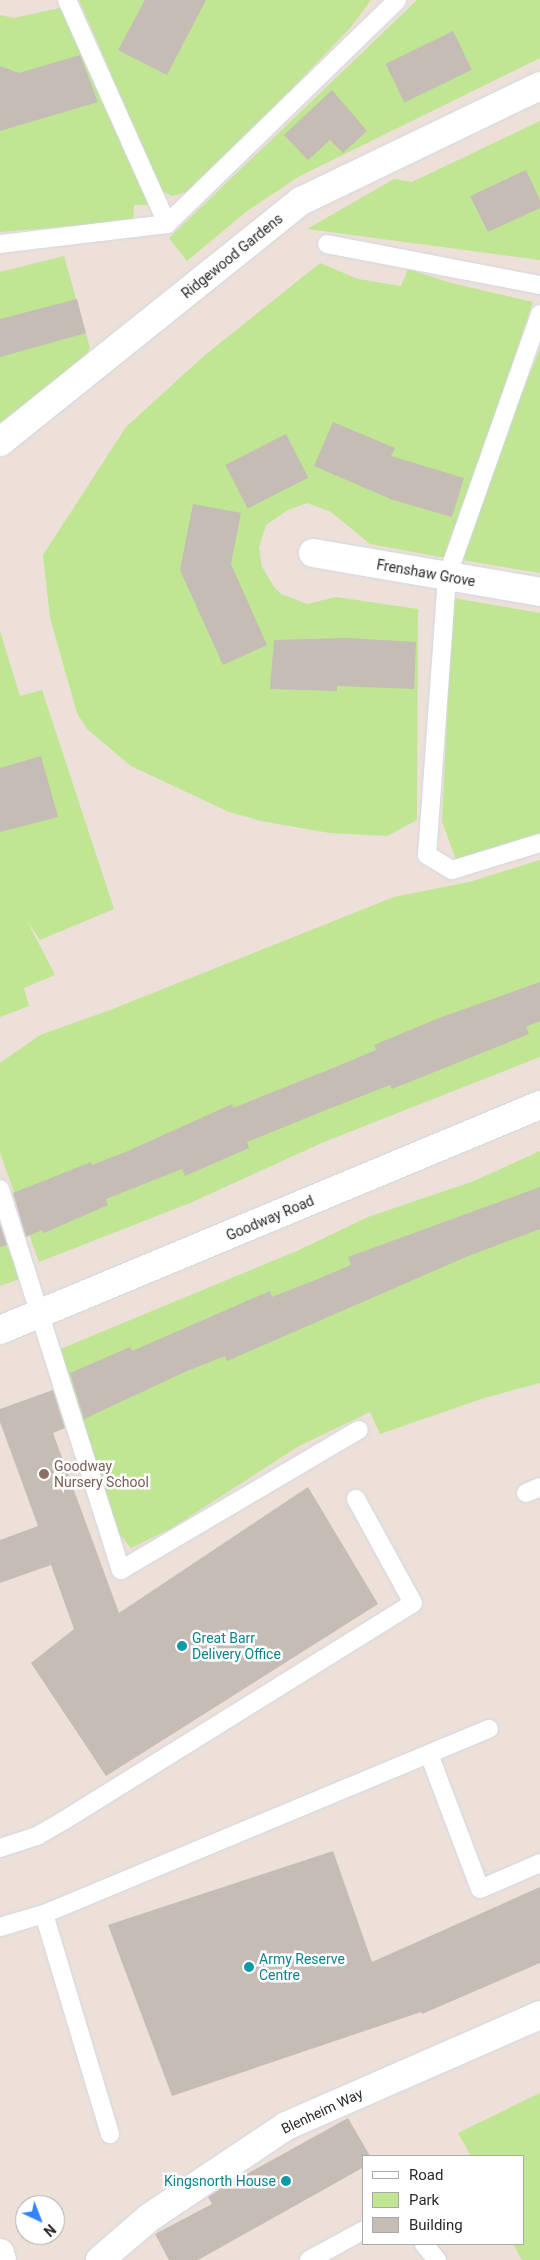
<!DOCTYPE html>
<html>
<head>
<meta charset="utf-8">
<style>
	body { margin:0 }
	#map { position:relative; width:540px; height:2260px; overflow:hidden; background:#ece0d9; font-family:Roboto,sans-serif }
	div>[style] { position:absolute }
	.green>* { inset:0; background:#c0e593 }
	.building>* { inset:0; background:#c4bcb5; transform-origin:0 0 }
	.roads { filter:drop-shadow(0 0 1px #cfd6e3) drop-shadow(0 0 1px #cfd6e3) }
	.service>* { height:18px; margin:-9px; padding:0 9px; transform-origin:9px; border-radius:9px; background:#fff }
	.minor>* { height:28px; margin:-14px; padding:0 14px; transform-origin:14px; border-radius:14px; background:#fff }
	.secondary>* { height:28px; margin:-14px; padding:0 14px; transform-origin:14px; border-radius:14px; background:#fff }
	.dots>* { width:14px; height:14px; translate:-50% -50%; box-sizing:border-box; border:2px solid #fff; border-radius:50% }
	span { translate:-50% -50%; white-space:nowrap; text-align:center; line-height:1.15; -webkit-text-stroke:5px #fff; paint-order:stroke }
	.street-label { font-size:14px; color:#292929 }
	.education-label { font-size:14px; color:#785e54 }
	.left { translate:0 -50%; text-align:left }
	.culture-label { font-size:14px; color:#0d838f }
	.right { translate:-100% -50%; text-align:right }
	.legend { position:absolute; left:362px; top:2155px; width:162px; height:90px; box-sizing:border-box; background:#fff; border:1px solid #a9a9a9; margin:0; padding:6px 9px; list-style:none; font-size:15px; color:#292929 }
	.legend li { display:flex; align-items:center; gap:10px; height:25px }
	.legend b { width:25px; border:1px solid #a9a9a9 }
	.north { position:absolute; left:15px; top:2195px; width:50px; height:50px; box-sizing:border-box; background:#fff; border:1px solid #a9a9a9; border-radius:50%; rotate:137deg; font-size:14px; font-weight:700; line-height:20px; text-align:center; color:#292929 }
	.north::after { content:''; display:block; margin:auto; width:18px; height:22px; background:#3383ff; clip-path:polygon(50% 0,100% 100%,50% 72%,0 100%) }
</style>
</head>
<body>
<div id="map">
	<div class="green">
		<div style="clip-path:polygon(79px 0,371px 0,351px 27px,194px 190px,172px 196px,162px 191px)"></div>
		<div style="clip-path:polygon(417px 0,540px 0,540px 58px,300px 176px,247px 211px,187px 261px,169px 238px)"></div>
		<div style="clip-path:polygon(64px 7px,150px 205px,134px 205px,133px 221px,0 232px,0 15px,14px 18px)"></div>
		<div style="clip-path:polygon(540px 121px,540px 260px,307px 229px,394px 179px,412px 182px)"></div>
		<div style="clip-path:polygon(64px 256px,90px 348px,83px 359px,32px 401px,0 422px,0 272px)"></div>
		<div style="clip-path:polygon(320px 263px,358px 279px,401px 286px,408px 269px,451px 283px,533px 302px,446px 558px,370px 544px,331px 512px,307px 503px,288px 510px,266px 525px,259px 547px,262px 567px,274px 587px,281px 594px,307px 604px,336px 597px,418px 609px,417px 820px,387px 836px,330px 833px,261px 821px,229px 812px,131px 766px,87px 729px,77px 713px,50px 618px,43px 555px,126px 427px,205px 355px)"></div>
		<div style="clip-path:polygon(540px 349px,540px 573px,462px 560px,518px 402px)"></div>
		<div style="clip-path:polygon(453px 598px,540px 613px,540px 833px,456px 860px,442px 821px)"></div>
		<div style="clip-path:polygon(0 631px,20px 696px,42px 690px,114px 909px,40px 940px,27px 921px,55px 975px,24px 988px,29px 1006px,0 1017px)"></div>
		<div style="clip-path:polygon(540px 860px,540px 1057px,324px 1142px,190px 1203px,39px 1262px,0 1153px,0 1063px,40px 1035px,110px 1010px,394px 897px,469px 882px)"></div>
		<div style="clip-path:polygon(540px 1151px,540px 1383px,484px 1398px,380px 1434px,370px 1412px,299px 1446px,170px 1529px,131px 1548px,112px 1525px,58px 1350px,299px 1250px,368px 1217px,474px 1181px)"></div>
		<div style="clip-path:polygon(0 1231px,22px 1278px,0 1286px)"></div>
		<div style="clip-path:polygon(540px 2093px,540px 2260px,522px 2260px,513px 2244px,524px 2244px,524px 2156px,471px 2156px,458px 2133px)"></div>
	</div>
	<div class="building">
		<div style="clip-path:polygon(145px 0,206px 0,167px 75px,118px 50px)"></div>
		<div style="left:453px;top:31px;width:43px;height:75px;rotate:64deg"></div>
		<div style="clip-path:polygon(80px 55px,98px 102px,0 131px,0 66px,19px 73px)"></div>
		<div style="clip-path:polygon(332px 90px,367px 131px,343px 153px,330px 140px,308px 160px,284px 135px)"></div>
		<div style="clip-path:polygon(526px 170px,540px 200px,540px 208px,488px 232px,470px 196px)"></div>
		<div style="clip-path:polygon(77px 299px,86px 333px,0 357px,0 319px)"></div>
		<div style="clip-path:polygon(333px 422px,395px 448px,391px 456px,464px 478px,452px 517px,393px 500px,314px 466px)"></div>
		<div style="left:286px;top:434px;width:49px;height:68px;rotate:63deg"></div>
		<div style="clip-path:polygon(193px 504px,241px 513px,231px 564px,267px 645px,223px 665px,180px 570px)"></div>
		<div style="clip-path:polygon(346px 638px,416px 642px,414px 689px,337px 686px,337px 691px,270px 689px,274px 640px)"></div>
		<div style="clip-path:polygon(41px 756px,58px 817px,0 832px,0 768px)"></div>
		<div style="clip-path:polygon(540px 982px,540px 1021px,526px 1027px,529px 1034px,392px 1089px,390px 1085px,321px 1112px,247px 1142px,249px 1148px,185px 1176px,182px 1169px,106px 1199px,108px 1205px,44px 1233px,42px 1230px,26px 1237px,13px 1193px,91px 1162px,92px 1165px,128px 1151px,232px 1104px,233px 1108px,338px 1066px,376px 1050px,374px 1045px,439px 1018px)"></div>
		<div style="clip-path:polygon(540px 1187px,540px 1229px,466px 1257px,227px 1361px,225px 1356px,187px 1371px,84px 1419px,70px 1373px,130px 1347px,132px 1351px,270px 1291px,272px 1297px,313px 1281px,351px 1265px,348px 1257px)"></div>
		<div style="clip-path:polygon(0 1224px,7px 1245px,0 1247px)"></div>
		<div style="clip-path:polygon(53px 1390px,65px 1428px,53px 1433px,119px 1613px,308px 1487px,378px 1604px,106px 1776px,31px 1663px,74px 1629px,51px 1565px,0 1583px,0 1540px,38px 1526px,0 1422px,0 1409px)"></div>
		<div style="clip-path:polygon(333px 1851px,372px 1962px,540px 1887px,540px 1963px,422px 2014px,421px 2012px,172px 2096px,108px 1925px)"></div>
		<div style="clip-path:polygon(348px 2118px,370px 2156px,364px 2156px,364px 2167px,198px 2260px,169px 2260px,155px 2234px,212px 2204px,208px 2197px,225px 2186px)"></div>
	</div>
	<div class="roads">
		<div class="service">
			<div style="left:67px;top:0;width:245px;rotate:65.9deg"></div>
			<div style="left:0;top:244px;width:168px;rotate:-6.8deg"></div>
			<div style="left:167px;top:224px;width:321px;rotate:-44.2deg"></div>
			<div style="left:327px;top:244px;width:217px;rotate:10.9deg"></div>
			<div style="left:540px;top:314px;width:279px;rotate:109.5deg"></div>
			<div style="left:447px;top:577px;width:279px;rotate:94.1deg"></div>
			<div style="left:427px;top:855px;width:29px;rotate:31deg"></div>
			<div style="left:452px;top:870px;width:92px;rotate:-17.1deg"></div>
			<div style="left:0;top:1189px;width:400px;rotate:72.4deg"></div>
			<div style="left:121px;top:1570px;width:276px;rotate:-30.5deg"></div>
			<div style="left:526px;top:1493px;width:15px;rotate:-23deg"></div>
			<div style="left:429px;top:1754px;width:144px;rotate:69.3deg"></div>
			<div style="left:480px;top:1889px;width:65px;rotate:-23.4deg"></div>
			<div style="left:0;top:1848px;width:39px;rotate:-18deg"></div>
			<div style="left:37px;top:1836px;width:30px;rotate:-30deg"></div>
			<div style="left:63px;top:1821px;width:412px;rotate:-31.9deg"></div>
			<div style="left:413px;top:1603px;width:119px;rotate:-118.7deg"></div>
			<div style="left:44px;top:1914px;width:482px;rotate:-22.6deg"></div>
			<div style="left:0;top:1927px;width:46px;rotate:-16.5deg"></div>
			<div style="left:44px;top:1914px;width:230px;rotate:73.3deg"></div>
			<div style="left:424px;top:2244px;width:21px;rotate:51deg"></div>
			<div style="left:309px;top:2260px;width:63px;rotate:-28.6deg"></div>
		</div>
		<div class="minor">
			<div style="left:0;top:442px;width:386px;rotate:-38.7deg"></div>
			<div style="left:301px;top:201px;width:265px;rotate:-25.7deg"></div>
			<div style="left:313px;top:553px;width:230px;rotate:9.7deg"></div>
			<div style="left:0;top:1330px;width:585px;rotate:-22.62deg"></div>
			<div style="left:100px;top:2260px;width:66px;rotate:-40.7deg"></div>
			<div style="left:150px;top:2217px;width:164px;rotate:-33.8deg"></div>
			<div style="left:286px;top:2126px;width:277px;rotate:-23.6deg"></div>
		</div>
		<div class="secondary">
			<div style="left:0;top:2253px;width:7px;rotate:74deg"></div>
		</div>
	</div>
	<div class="dots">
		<div style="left:44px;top:1474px;background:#8d6e63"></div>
		<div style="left:182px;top:1646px;background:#0f9aa8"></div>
		<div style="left:249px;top:1967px;background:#0f9aa8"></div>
		<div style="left:286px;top:2181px;background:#0f9aa8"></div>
	</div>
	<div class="street-label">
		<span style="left:232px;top:256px;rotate:-39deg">Ridgewood Gardens</span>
		<span style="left:426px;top:573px;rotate:10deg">Frenshaw Grove</span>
		<span style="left:270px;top:1218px;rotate:-23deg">Goodway Road</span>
		<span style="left:322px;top:2111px;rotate:-25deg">Blenheim Way</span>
	</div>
	<div class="education-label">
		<span class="left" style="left:54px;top:1474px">Goodway<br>Nursery School</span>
	</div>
	<div class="culture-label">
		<span class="left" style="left:192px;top:1646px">Great Barr<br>Delivery Office</span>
		<span class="left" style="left:259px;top:1967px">Army Reserve<br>Centre</span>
		<span class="right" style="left:276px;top:2181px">Kingsnorth House</span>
	</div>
	<ul class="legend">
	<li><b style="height:6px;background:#fff"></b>Road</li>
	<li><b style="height:14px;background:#c0e593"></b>Park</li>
	<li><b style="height:14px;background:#c4bcb5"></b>Building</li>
	</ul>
	<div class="north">N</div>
</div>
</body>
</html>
